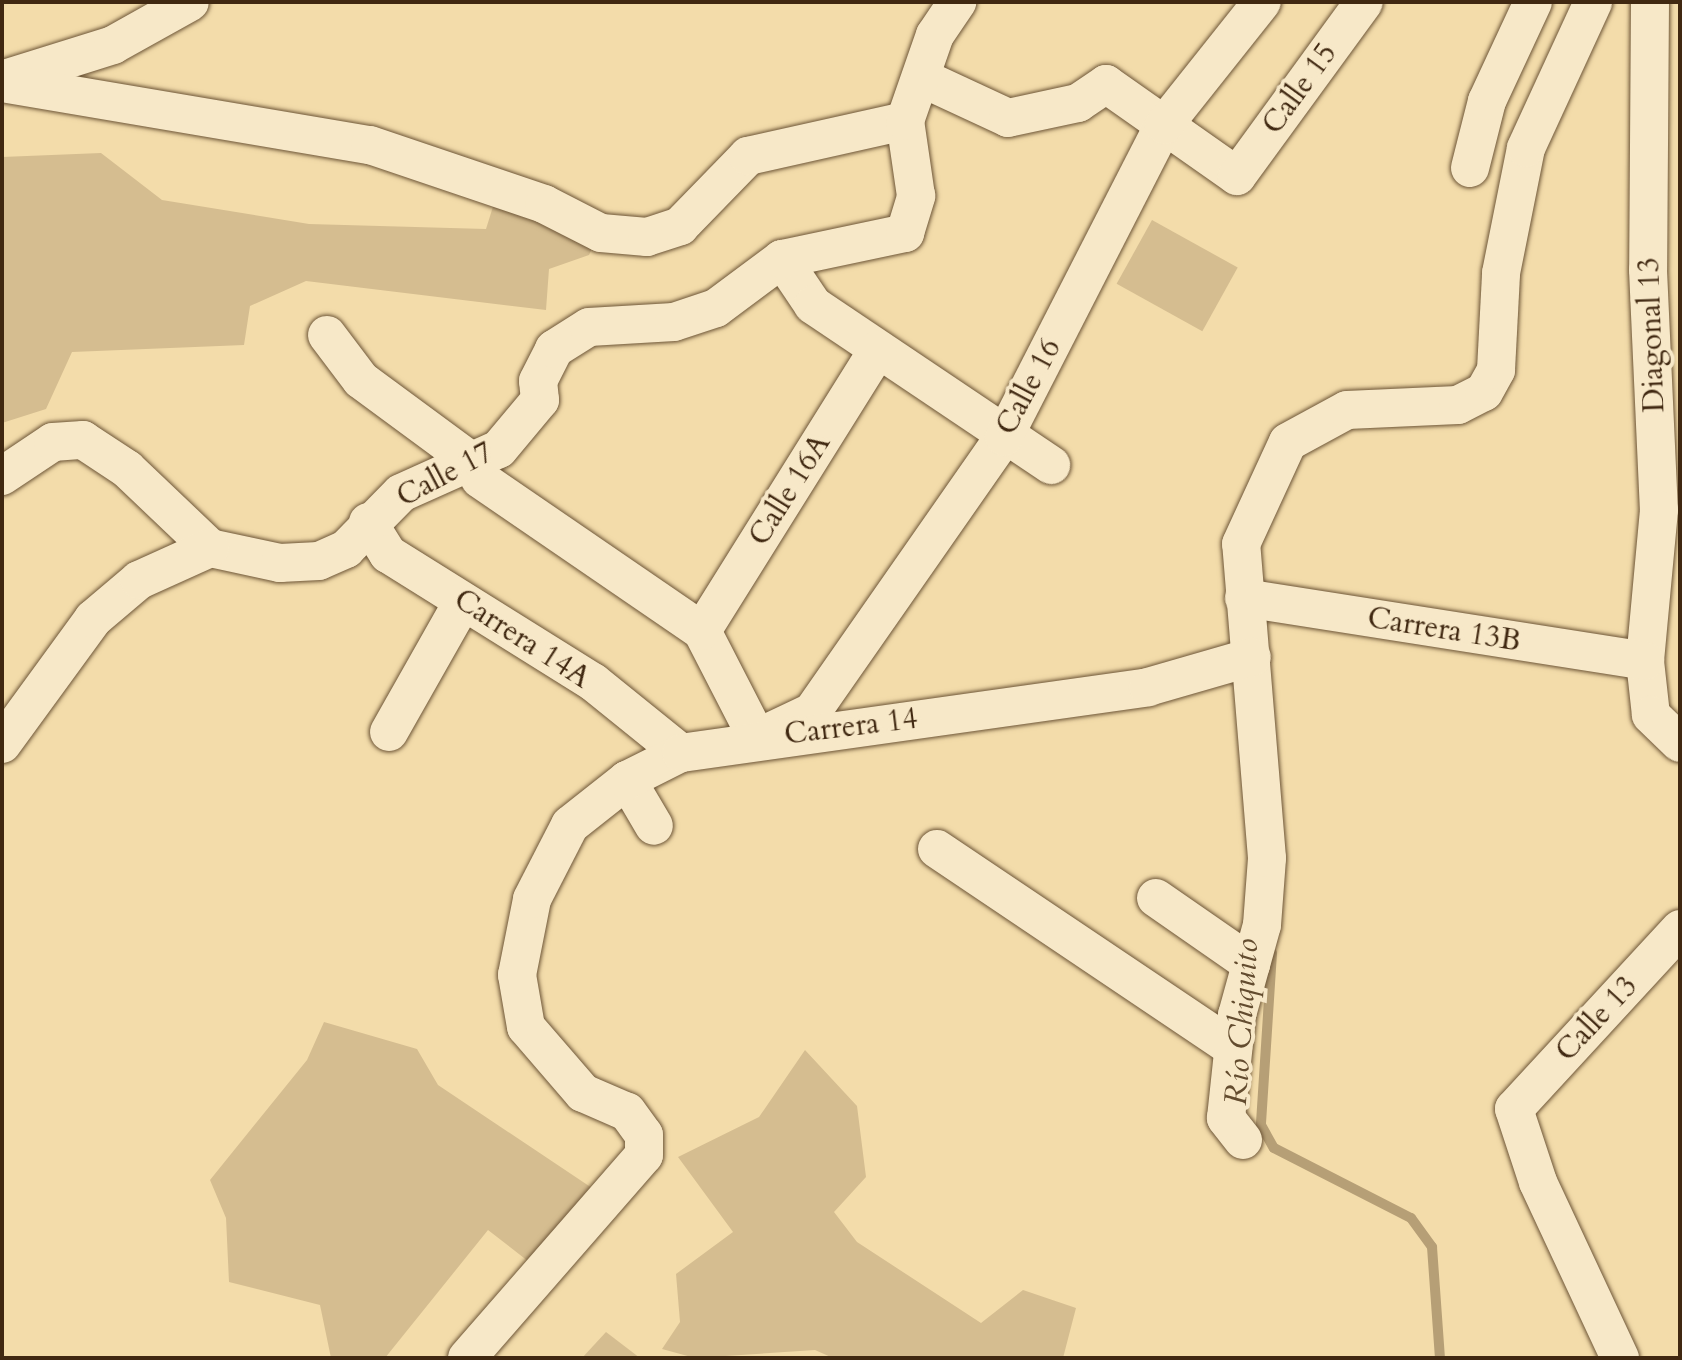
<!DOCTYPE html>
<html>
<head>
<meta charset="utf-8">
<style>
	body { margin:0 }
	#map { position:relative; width:1682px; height:1360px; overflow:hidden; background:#f3dcaa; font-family:Cardo,serif }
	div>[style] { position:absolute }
	.green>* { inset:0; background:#d5bd90; transform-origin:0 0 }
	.stream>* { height:10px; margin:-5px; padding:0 5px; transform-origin:5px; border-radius:5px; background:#b69f76 }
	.roads { filter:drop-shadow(0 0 2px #6d5537) drop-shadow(0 0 2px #6d5537) }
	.minor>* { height:38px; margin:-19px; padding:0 19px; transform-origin:19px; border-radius:19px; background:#f7e8c8 }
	span { translate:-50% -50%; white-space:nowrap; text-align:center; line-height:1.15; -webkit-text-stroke:8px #f7e8c8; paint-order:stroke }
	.street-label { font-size:30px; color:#402811 }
	.water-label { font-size:32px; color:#634c2f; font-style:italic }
	.frame { position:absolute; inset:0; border:4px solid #402811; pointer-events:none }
</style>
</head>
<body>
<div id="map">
	<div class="green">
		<div style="clip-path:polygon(101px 153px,162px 200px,309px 224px,486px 229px,496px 197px,595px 242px,589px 255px,549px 269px,546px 310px,306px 281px,250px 306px,244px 345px,72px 352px,46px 409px,2px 423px,2px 157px)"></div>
		<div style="left:1152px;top:220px;width:98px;height:73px;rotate:29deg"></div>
		<div style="clip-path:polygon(324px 1022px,417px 1049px,438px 1085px,595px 1190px,533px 1265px,488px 1230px,385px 1358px,331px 1358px,320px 1305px,229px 1282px,226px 1218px,210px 1180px,307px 1060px)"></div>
		<div style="clip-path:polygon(805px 1050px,857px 1106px,866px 1177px,834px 1212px,857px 1242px,981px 1323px,1023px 1290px,1076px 1308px,1063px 1358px,833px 1358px,815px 1350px,695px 1358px,662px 1349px,680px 1322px,676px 1274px,733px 1232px,678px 1157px,759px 1117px)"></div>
		<div style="clip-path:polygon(606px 1332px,640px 1358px,582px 1358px)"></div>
	</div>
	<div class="stream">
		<div style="left:1272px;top:953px;width:172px;rotate:93.7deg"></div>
		<div style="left:1261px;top:1125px;width:26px;rotate:61deg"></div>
		<div style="left:1274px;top:1148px;width:154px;rotate:27.1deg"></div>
		<div style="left:1411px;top:1218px;width:36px;rotate:54deg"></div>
		<div style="left:1432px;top:1247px;width:111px;rotate:85.9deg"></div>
	</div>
	<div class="roads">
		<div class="minor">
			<div style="left:1650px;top:2px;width:268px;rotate:90.4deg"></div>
			<div style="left:1648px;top:270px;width:240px;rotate:87.4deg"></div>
			<div style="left:1659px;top:510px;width:152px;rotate:95.3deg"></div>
			<div style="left:1645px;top:661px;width:54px;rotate:83.7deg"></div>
			<div style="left:1651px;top:715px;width:40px;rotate:44deg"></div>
			<div style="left:8px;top:78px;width:110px;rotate:-17.4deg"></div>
			<div style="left:113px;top:45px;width:88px;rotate:-29.2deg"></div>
			<div style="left:922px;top:78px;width:95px;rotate:24.9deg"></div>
			<div style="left:1008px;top:118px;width:72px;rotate:-12.1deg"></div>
			<div style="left:1078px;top:103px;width:34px;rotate:-34deg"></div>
			<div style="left:1106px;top:84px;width:160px;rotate:35.1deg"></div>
			<div style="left:1237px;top:176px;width:215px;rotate:-53.9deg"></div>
			<div style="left:2px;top:83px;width:373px;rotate:9.6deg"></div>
			<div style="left:370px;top:145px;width:184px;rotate:18.7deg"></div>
			<div style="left:544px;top:204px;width:64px;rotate:27deg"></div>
			<div style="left:601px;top:233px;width:46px;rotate:5deg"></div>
			<div style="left:647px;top:237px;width:35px;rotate:-18deg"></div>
			<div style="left:680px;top:226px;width:98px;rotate:-45.8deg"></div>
			<div style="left:748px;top:156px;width:161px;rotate:-12.6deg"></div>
			<div style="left:1470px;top:168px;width:69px;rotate:-75.8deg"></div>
			<div style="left:1487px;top:101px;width:109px;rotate:-65.1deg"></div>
			<div style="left:782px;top:259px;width:55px;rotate:56deg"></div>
			<div style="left:813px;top:305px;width:287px;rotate:33.9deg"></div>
			<div style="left:327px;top:335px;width:56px;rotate:52.9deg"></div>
			<div style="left:361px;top:380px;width:137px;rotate:36.4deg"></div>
			<div style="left:471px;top:461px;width:20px;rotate:63deg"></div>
			<div style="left:480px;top:479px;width:269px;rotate:34.4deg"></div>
			<div style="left:702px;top:631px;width:120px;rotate:62.8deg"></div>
			<div style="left:2px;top:476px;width:61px;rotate:-33.7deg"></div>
			<div style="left:53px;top:442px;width:30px;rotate:-4deg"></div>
			<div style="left:83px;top:440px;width:53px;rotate:33.4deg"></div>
			<div style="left:127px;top:469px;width:115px;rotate:43.6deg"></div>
			<div style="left:210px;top:548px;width:72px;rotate:12.1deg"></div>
			<div style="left:280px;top:563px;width:39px;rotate:-3deg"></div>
			<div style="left:319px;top:561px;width:30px;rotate:-24deg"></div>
			<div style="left:346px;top:549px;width:78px;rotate:-45.5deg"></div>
			<div style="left:401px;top:493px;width:107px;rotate:-24.2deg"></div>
			<div style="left:499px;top:449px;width:64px;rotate:-50.1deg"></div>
			<div style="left:540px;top:400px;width:19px;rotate:-96deg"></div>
			<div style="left:538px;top:381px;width:36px;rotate:-63deg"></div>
			<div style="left:554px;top:349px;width:41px;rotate:-32.2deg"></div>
			<div style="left:589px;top:327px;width:85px;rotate:-3.4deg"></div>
			<div style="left:674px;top:322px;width:44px;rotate:-18.4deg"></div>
			<div style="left:716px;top:308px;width:82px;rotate:-36.6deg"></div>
			<div style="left:782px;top:259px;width:126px;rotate:-11.9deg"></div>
			<div style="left:905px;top:233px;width:39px;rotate:-73deg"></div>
			<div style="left:916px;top:196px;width:76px;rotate:-98.3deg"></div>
			<div style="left:905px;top:121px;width:91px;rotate:-70.8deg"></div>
			<div style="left:935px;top:35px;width:40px;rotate:-56deg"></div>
			<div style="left:368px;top:522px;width:38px;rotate:58deg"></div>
			<div style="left:388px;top:554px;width:242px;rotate:32deg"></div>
			<div style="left:593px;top:682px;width:113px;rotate:38.9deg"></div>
			<div style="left:1244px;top:598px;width:406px;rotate:8.9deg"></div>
			<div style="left:702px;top:631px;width:332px;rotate:-58deg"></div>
			<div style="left:774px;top:730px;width:42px;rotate:-25.3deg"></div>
			<div style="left:812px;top:712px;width:335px;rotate:-55.1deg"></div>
			<div style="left:1004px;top:437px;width:351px;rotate:-62.9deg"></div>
			<div style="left:1164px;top:125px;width:157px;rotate:-51.5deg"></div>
			<div style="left:389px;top:732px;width:150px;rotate:-60.5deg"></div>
			<div style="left:2px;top:744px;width:155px;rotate:-53.9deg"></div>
			<div style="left:93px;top:619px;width:60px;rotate:-40.3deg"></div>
			<div style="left:139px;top:580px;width:78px;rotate:-24.3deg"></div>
			<div style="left:627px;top:780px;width:53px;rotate:59.6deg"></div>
			<div style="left:937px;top:849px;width:357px;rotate:33.9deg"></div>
			<div style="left:1156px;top:898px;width:116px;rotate:34.8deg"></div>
			<div style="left:1243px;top:1140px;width:28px;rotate:-128deg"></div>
			<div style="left:1226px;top:1118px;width:104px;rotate:-83.9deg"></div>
			<div style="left:1237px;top:1015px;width:93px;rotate:-74.5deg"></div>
			<div style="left:1262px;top:925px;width:67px;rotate:-85.7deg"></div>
			<div style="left:1267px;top:858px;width:315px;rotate:-94.7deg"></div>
			<div style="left:1241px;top:544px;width:112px;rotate:-65.3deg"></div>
			<div style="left:1288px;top:442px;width:67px;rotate:-28.5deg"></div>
			<div style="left:1347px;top:410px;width:111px;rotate:-2.6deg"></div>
			<div style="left:1458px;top:405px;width:29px;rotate:-27deg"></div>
			<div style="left:1484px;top:392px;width:25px;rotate:-61deg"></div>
			<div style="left:1496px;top:370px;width:97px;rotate:-87deg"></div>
			<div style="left:1501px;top:273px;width:127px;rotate:-78.7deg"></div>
			<div style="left:1526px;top:148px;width:161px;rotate:-65.3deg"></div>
			<div style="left:467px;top:1358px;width:269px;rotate:-48.9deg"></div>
			<div style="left:644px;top:1155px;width:20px;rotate:-90deg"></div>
			<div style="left:644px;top:1135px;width:29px;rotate:-126deg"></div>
			<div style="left:627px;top:1112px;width:48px;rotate:-156.6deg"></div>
			<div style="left:583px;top:1093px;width:87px;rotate:-130.8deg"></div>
			<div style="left:526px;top:1027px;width:53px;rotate:-99.8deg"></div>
			<div style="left:517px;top:975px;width:77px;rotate:-78.8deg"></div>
			<div style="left:532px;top:899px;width:83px;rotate:-62.8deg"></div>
			<div style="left:570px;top:825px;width:73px;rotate:-38.3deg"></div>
			<div style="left:627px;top:780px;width:60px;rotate:-26.6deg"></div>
			<div style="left:681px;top:753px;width:472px;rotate:-8deg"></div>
			<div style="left:1148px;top:687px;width:108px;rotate:-16.1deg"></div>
			<div style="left:1620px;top:1358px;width:194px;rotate:-115deg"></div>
			<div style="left:1538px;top:1182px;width:77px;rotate:-108.2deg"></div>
			<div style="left:1514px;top:1109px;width:245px;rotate:-47.3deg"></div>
		</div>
	</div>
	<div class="street-label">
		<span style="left:1300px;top:89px;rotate:-54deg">Calle 15</span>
		<span style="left:1652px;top:335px;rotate:-92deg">Diagonal 13</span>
		<span style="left:1029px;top:387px;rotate:-62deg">Calle 16</span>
		<span style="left:445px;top:475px;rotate:-28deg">Calle 17</span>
		<span style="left:790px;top:490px;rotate:-58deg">Calle 16A</span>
		<span style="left:1444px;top:630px;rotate:9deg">Carrera 13B</span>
		<span style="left:522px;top:639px;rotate:33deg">Carrera 14A</span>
		<span style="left:851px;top:727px;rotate:-7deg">Carrera 14</span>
		<span style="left:1597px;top:1019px;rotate:-47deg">Calle 13</span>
	</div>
	<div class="water-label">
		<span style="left:1242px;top:1022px;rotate:-86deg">Río Chiquito</span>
	</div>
	<div class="frame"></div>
</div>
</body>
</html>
